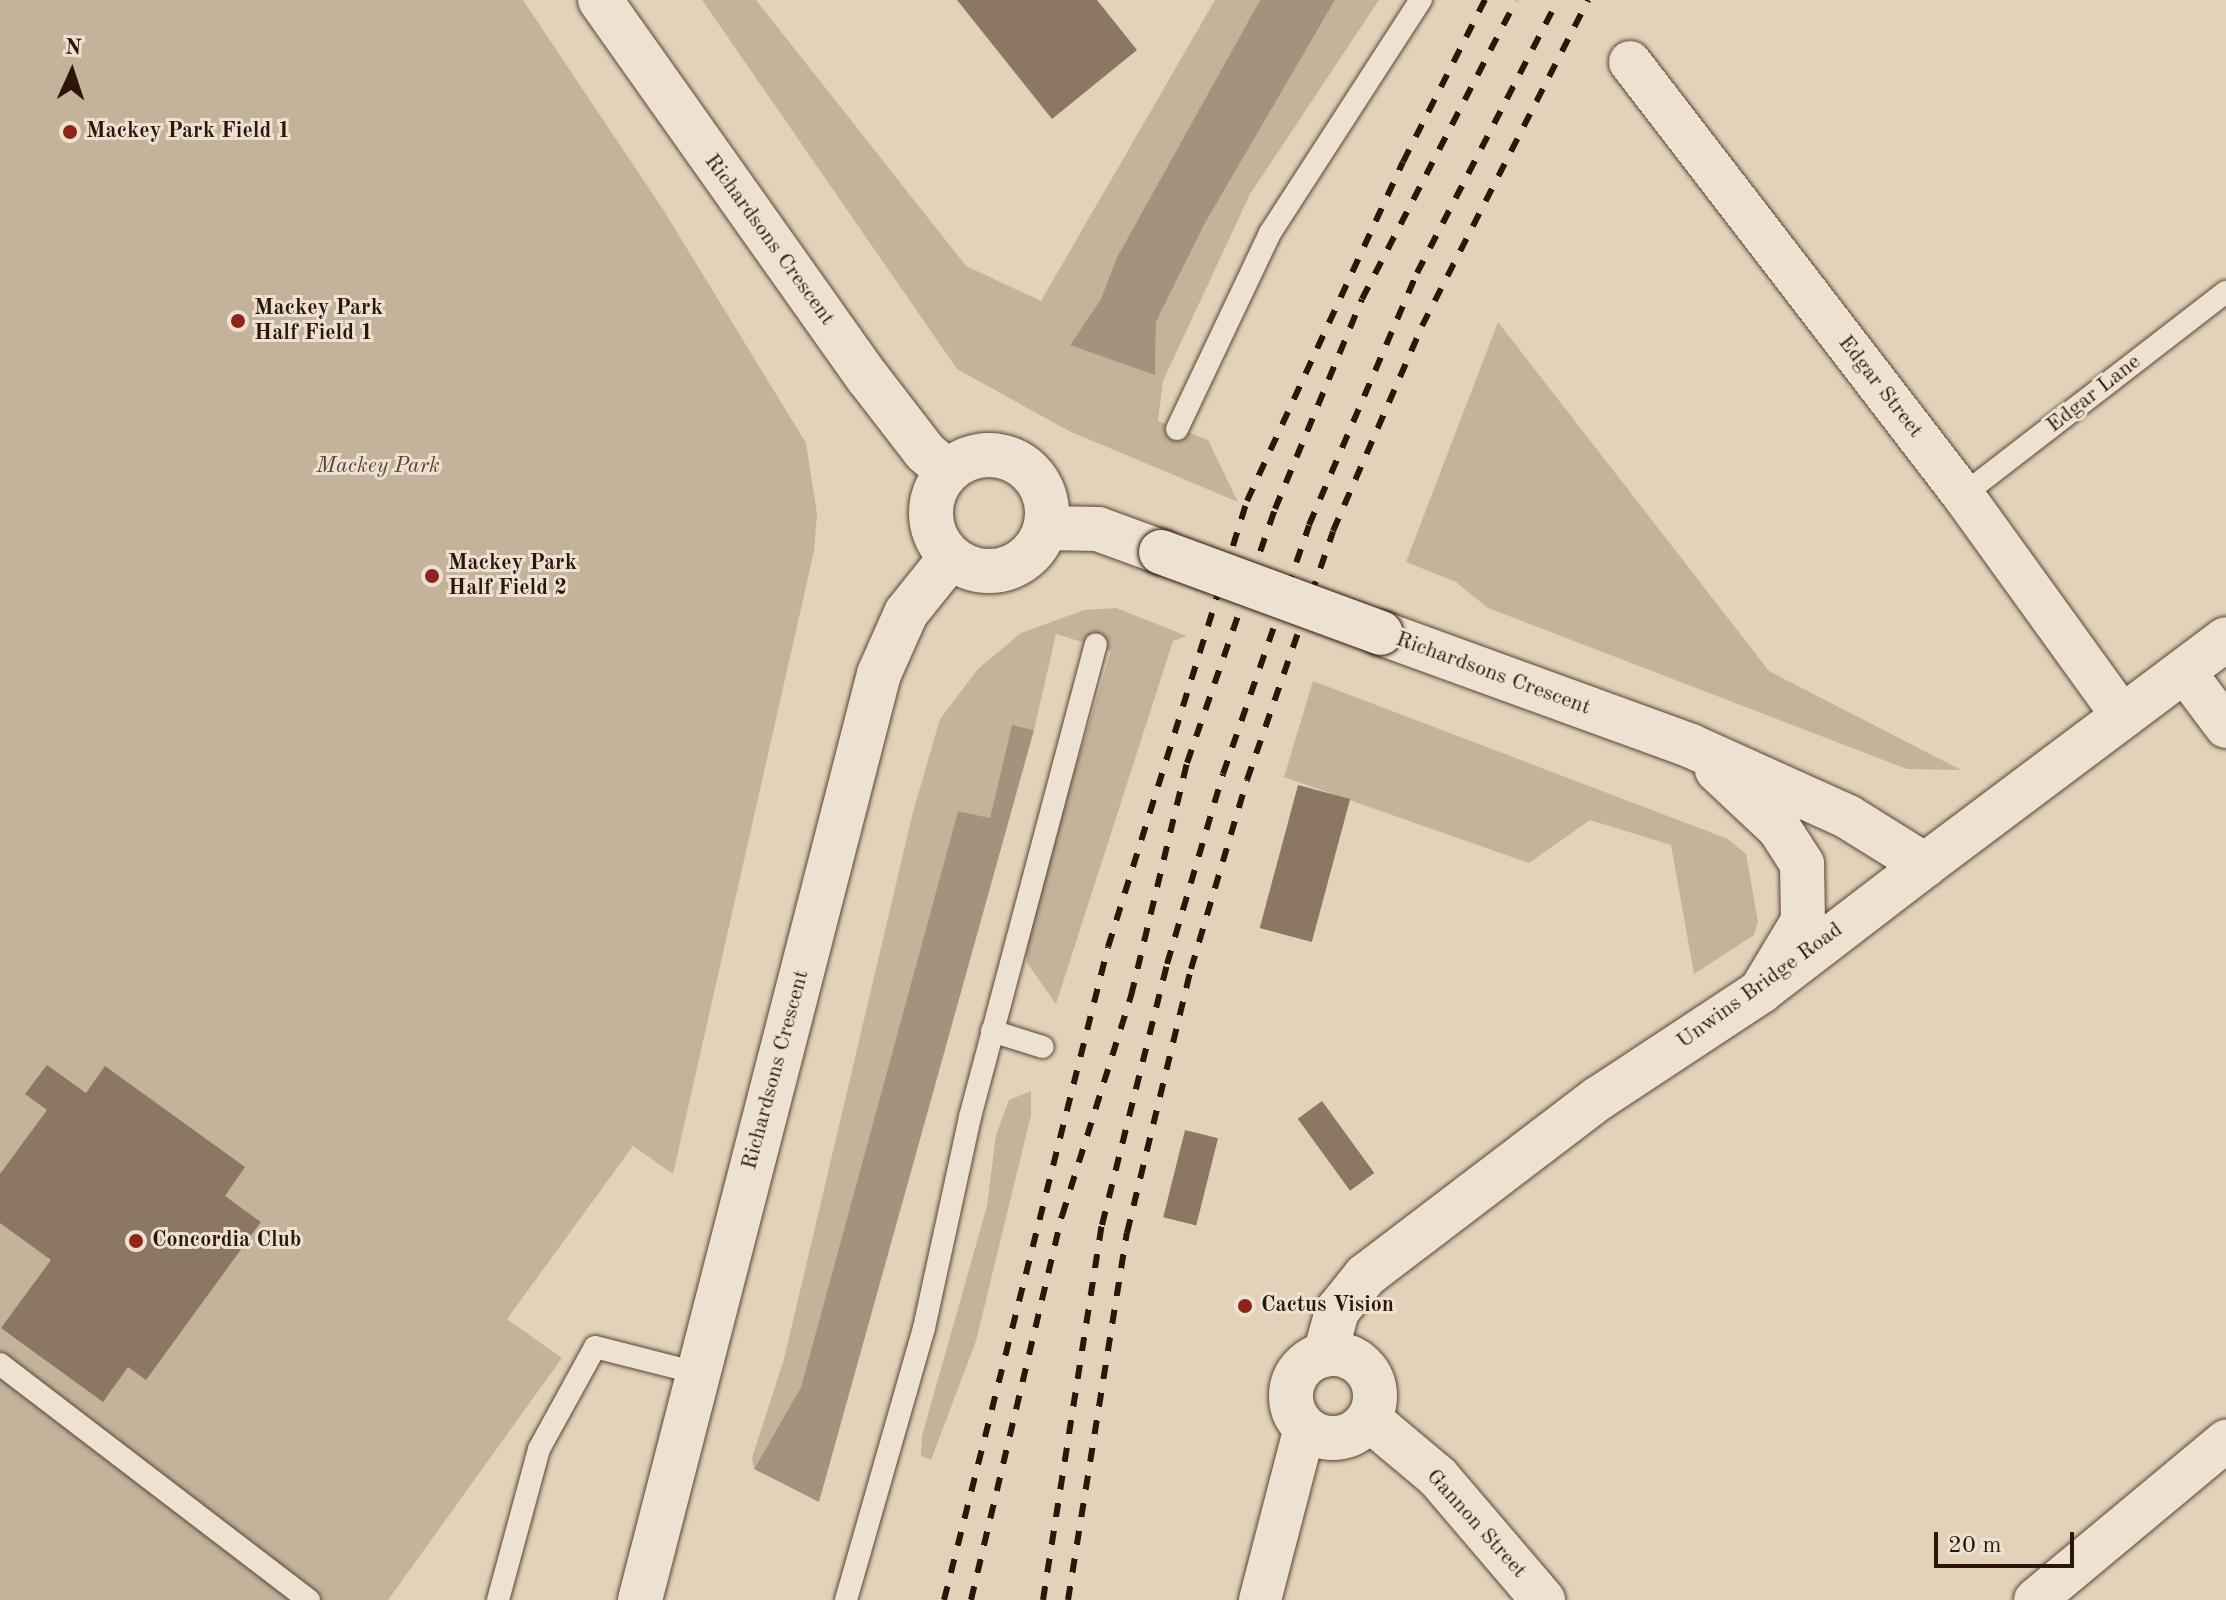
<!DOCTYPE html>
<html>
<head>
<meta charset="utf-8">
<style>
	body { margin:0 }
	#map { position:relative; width:2226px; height:1600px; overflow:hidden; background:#e3d2b9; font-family:"Old Standard TT",serif }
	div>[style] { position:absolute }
	.green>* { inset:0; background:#c4b29b }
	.water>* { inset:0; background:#a5927e }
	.building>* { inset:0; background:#8c7765; transform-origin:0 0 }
	.roads { filter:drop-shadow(0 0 2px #5b4436) drop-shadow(0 0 2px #5b4436) }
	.service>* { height:22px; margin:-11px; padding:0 11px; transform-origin:11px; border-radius:11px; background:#ede2d2 }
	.minor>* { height:42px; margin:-21px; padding:0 21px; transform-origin:21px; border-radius:21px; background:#ede2d2 }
	.tertiary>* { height:44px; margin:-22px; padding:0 22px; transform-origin:22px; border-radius:22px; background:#ede2d2 }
	.tertiary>.ring { margin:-22px; padding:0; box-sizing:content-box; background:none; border:44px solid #ede2d2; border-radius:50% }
	.secondary>* { height:44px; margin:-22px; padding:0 22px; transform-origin:22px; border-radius:22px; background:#ede2d2 }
	.secondary>.ring { margin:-22px; padding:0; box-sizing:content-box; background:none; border:44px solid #ede2d2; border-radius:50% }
	.rail>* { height:6px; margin-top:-3px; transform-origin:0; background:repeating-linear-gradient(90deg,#2e150b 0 14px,transparent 0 28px) }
	.bridges { filter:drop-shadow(0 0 2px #2e150b) drop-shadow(0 0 2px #2e150b) }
	.secondary-bridge>* { height:44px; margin:-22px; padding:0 22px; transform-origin:22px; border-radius:22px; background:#ede2d2 }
	.dots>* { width:22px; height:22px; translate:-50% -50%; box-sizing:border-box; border:4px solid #ede2d2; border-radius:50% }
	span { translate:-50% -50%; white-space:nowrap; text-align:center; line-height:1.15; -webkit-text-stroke:6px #ede2d2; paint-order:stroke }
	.poi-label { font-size:22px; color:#2e150b; font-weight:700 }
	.left { translate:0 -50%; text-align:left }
	.street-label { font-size:22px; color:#2e150b }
	.park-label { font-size:22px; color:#5b4436; font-style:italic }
	.north { position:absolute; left:32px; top:32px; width:80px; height:80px; -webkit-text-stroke:6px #ede2d2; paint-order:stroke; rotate:3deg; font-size:22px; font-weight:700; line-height:32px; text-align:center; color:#2e150b }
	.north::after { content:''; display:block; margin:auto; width:28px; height:36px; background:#2e150b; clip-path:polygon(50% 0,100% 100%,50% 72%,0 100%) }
	.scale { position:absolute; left:1934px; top:1532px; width:140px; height:36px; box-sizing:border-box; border:4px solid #2e150b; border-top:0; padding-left:10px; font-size:24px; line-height:28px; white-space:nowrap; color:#2e150b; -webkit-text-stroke:6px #ede2d2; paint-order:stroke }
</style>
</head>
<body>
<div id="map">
	<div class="green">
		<div style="clip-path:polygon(0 0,523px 0,664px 211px,806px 443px,817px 514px,814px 551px,673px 1174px,633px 1146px,507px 1319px,562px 1358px,388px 1600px,0 1600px)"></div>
		<div style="clip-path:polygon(702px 0,756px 0,966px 266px,1041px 301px,1215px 0,1260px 0,1116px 259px,1101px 299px,1070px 345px,1155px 374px,1156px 322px,1204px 225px,1335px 0,1379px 0,1250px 194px,1163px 381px,1158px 421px,1208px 440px,1238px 502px,1069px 431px,957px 369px)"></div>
		<div style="clip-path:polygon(1498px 322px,1769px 671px,1961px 770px,1907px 769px,1488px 608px,1456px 582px,1406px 562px)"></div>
		<div style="clip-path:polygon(1116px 608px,1187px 636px,1173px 641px,1056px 1004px,1027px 963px,1026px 932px,1111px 651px,1056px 634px,1034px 730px,1012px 726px,990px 818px,958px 811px,801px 1387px,754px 1469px,752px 1458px,784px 1359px,913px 812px,940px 719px,978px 669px,1021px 633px,1084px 610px)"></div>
		<div style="clip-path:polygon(1313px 681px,1728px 839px,1746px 854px,1758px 922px,1754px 935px,1694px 974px,1671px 845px,1590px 820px,1529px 863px,1284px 777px)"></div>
		<div style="clip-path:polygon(1031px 1091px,1031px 1115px,976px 1341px,931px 1460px,921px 1456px,922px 1436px,987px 1206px,996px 1135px,1009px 1100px)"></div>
	</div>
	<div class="water">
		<div style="clip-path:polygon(1260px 0,1335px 0,1204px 225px,1156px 322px,1155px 375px,1070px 345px,1101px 299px,1116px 259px)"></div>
		<div style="clip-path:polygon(1012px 725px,1034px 730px,819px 1502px,754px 1469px,801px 1387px,958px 811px,990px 818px)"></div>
	</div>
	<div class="building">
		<div style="clip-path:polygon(957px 0,1097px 0,1137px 50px,1052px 119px)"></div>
		<div style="left:1298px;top:785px;width:54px;height:148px;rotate:15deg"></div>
		<div style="clip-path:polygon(47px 1065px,86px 1093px,105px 1066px,245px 1167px,225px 1196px,261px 1222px,146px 1380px,128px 1367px,103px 1402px,1px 1328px,51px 1260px,0 1223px,0 1174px,47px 1110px,25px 1094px)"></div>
		<div style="left:1322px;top:1101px;width:89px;height:30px;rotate:54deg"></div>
		<div style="left:1185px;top:1130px;width:34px;height:90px;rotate:14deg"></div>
	</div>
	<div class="roads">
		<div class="service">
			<div style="left:1177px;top:429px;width:217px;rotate:-64.6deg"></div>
			<div style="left:1270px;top:233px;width:278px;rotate:-57.1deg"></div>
			<div style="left:1963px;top:495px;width:332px;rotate:-37.7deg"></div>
			<div style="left:992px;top:1031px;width:53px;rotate:17.4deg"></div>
			<div style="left:0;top:1364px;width:389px;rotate:37.4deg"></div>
			<div style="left:498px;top:1600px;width:156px;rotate:-74.8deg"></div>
			<div style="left:539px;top:1449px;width:116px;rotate:-61.2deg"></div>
			<div style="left:595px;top:1347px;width:105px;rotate:14.3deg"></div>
			<div style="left:846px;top:1600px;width:283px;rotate:-74deg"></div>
			<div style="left:924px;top:1328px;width:216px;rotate:-77.7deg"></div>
			<div style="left:970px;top:1117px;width:489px;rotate:-75.1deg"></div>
		</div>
		<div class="minor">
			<div style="left:1630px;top:62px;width:546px;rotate:52.44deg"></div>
			<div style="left:1963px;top:495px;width:274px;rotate:54.2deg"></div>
			<div style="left:2184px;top:671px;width:70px;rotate:53.1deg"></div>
			<div style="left:1260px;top:1600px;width:179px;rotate:-75.4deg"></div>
			<div style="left:2035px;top:1600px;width:249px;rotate:-39.8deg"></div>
		</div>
		<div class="tertiary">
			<div style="left:600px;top:0;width:463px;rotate:54.7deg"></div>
			<div style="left:868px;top:378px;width:93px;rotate:52.4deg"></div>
			<div style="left:925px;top:452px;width:30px;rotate:41deg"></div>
			<div class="ring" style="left:1291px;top:1354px;width:40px;height:40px"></div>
			<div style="left:1325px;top:1355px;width:46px;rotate:-74.7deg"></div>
			<div style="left:1337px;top:1311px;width:45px;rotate:-51.3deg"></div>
			<div style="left:1365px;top:1276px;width:294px;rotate:-37.3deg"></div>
			<div style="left:1599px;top:1098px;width:194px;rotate:-33.4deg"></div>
			<div style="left:1761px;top:991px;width:207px;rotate:-37.5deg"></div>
			<div style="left:1369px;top:1419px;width:90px;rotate:40deg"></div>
			<div style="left:1438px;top:1477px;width:162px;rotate:49.5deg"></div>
		</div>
		<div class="secondary">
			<div class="ring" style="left:931px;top:455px;width:72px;height:72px"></div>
			<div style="left:1046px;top:528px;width:52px;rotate:1.1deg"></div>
			<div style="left:1098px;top:529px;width:67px;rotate:20.1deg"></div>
			<div style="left:1381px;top:633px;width:330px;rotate:20deg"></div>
			<div style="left:1691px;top:746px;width:172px;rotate:24.3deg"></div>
			<div style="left:1848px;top:817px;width:91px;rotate:31.9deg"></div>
			<div style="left:1925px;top:865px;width:376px;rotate:-36.9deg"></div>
			<div style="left:1717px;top:770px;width:85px;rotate:43.1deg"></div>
			<div style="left:1779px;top:828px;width:43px;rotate:57.4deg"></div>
			<div style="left:1802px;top:864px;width:57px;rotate:89deg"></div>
			<div style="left:1803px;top:921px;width:82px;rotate:121deg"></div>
			<div style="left:640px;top:1600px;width:956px;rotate:-75.53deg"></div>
			<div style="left:879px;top:674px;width:67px;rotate:-66.1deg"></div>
			<div style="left:906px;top:613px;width:70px;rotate:-51.3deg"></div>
		</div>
	</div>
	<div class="rail">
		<div style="left:944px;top:1600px;width:673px;rotate:-75.9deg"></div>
		<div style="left:1108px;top:947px;width:467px;rotate:-72.7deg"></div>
		<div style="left:1247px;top:501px;width:373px;rotate:-65.3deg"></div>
		<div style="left:1403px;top:162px;width:182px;rotate:-63.2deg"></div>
		<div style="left:971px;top:1600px;width:395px;rotate:-76.7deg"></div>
		<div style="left:1062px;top:1216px;width:231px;rotate:-72.6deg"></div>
		<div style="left:1131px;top:996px;width:240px;rotate:-76.5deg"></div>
		<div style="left:1187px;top:763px;width:269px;rotate:-70.9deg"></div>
		<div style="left:1275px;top:509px;width:227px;rotate:-67.5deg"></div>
		<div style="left:1362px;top:299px;width:336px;rotate:-62.7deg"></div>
		<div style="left:1043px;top:1600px;width:380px;rotate:-81.1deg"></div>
		<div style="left:1102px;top:1225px;width:269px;rotate:-76deg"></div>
		<div style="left:1167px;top:964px;width:198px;rotate:-73.6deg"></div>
		<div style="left:1223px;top:774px;width:263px;rotate:-70.9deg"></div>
		<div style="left:1309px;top:525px;width:274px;rotate:-66.8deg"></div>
		<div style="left:1417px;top:273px;width:307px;rotate:-62.7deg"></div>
		<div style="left:1068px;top:1600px;width:372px;rotate:-80.9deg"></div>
		<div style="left:1127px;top:1233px;width:272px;rotate:-76.4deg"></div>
		<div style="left:1191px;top:969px;width:197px;rotate:-73.5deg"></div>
		<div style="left:1247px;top:780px;width:263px;rotate:-70.9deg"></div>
		<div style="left:1333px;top:531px;width:223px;rotate:-66.5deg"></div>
		<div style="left:1422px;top:326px;width:366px;rotate:-63deg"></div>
	</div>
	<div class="bridges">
		<div class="secondary-bridge">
			<div style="left:1161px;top:552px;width:234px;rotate:20.2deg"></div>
		</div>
	</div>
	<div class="dots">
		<div style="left:70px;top:132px;background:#8f2418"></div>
		<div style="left:238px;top:321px;background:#8f2418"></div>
		<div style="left:432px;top:576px;background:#8f2418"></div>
		<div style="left:136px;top:1241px;background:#8f2418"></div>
		<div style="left:1245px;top:1306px;background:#8f2418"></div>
	</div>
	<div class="poi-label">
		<span class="left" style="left:86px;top:132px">Mackey Park Field 1</span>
		<span class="left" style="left:254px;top:321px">Mackey Park<br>Half Field 1</span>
		<span class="left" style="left:448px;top:576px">Mackey Park<br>Half Field 2</span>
		<span class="left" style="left:152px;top:1241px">Concordia Club</span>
		<span class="left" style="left:1261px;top:1306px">Cactus Vision</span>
	</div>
	<div class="street-label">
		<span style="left:769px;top:240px;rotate:54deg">Richardsons Crescent</span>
		<span style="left:1880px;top:387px;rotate:52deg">Edgar Street</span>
		<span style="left:2094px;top:394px;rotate:-38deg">Edgar Lane</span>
		<span style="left:1493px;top:674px;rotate:20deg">Richardsons Crescent</span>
		<span style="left:1760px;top:986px;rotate:-36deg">Unwins Bridge Road</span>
		<span style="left:776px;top:1070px;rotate:-75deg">Richardsons Crescent</span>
		<span style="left:1476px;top:1524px;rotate:48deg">Gannon Street</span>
	</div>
	<div class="park-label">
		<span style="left:378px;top:467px">Mackey Park</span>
	</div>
	<div class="north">N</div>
	<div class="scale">20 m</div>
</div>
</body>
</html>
